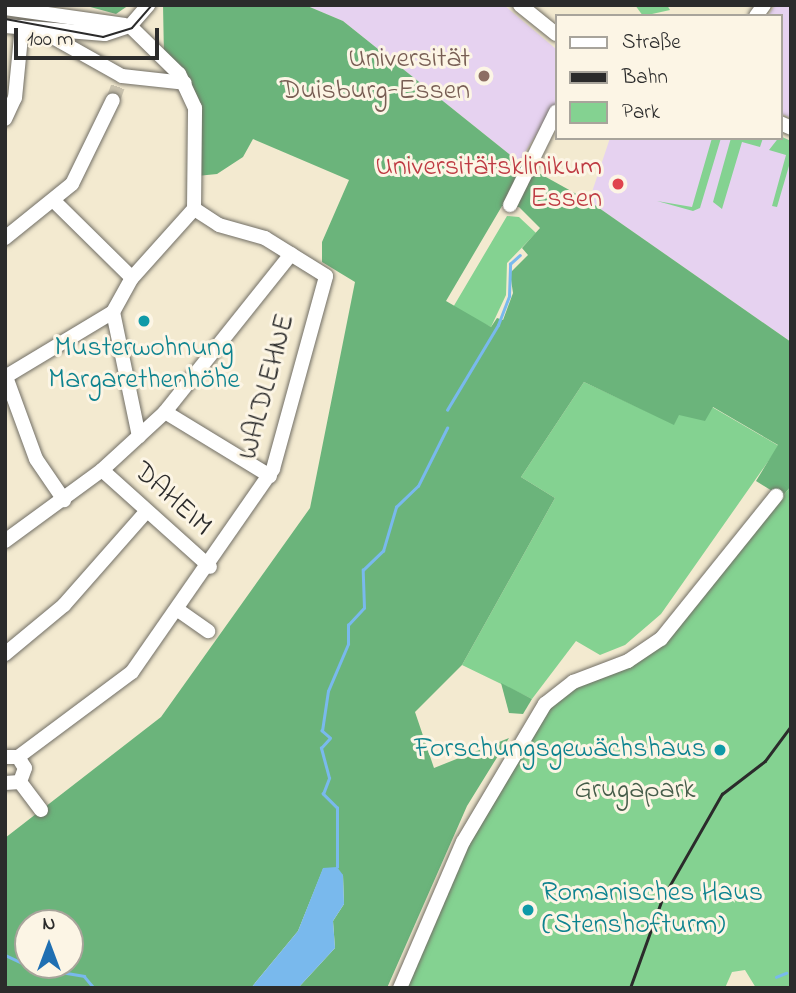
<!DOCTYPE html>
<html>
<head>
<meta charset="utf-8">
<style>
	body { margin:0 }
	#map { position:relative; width:796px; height:993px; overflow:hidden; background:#f3ead0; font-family:"Indie Flower",sans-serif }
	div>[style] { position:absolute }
	.built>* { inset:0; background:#e6d2f0 }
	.green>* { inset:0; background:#84d291 }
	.forest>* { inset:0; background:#6bb47b }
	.water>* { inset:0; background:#79b9ed }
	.stream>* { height:2.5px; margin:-1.25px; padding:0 1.25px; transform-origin:1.25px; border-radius:1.25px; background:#79b9ed }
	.minor-tunnel>* { height:14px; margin-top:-7px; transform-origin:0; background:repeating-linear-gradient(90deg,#cbc4af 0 14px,transparent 0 21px) }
	.roads { filter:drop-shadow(0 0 2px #716e65) drop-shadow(0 0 2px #716e65) }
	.minor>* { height:14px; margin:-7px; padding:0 7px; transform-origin:7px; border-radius:7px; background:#fff }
	.tram>* { height:2px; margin:-1px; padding:0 1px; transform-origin:1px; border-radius:1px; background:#2b2b2b }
	.rail>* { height:2.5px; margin:-1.25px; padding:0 1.25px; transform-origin:1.25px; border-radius:1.25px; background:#2b2b2b }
	.dots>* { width:19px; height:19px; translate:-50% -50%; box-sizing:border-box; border:4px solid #fcf5e5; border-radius:50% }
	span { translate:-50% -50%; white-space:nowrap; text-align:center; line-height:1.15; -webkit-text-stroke:6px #fcf5e5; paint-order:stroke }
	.education-label { font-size:28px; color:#785e54 }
	.right { translate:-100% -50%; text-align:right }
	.health-label { font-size:28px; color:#be3a42 }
	.culture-label { font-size:28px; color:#0d838f }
	.left { translate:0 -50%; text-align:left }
	.street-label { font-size:28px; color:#2b2b2b }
	.park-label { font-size:28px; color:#465d4a }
	.frame { position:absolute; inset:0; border:7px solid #2b2b2b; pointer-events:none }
	.legend { position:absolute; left:555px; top:14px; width:228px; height:126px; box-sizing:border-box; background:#fcf5e5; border:2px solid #a8a49b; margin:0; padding:9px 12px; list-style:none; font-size:21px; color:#2b2b2b }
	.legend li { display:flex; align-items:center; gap:14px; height:35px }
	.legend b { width:35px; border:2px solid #a8a49b }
	.north { position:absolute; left:14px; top:909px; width:70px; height:70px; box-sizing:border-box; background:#fcf5e5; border:2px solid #a8a49b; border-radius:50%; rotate:0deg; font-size:19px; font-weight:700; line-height:28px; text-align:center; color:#2b2b2b }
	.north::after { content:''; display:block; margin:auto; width:24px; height:32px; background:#1f6fb2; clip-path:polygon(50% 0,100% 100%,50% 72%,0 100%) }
	.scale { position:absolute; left:14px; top:28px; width:145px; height:32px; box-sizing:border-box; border:4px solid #2b2b2b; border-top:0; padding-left:9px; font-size:21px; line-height:24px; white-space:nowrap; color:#2b2b2b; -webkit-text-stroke:5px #fcf5e5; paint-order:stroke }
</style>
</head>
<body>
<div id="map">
	<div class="built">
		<div style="clip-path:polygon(305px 5px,504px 5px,556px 49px,556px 103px,519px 162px,343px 21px)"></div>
		<div style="clip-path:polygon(775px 5px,791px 5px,791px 118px,780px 113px,780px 16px,768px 16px)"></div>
		<div style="clip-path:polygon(780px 136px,791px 141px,791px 342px,589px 201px,610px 138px)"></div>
	</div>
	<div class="green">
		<div style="clip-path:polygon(635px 5px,667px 5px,670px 10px,643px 16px)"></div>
		<div style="clip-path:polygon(780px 136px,791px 141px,791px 159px,777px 207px,772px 206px,786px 155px,769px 150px)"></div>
		<div style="clip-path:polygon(712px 138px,721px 138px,700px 208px,693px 211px,657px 201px,692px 207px)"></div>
		<div style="clip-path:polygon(731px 138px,763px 138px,760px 147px,742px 142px,722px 209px,713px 202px)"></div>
		<div style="clip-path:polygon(507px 216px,519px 217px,536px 233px,507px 263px,506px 295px,491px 327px,452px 309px)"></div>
		<div style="clip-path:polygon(584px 382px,674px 424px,678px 415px,712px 407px,779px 446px,661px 614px,625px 645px,600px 655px,576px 641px,532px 699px,462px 665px,555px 498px,521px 477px)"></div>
		<div style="clip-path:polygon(791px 486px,791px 988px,756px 988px,745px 970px,732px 972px,725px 988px,406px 988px,473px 834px,546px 710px,578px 683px,634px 663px,729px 564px)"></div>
	</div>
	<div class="forest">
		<div style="clip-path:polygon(83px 5px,129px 5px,116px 14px)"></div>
		<div style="clip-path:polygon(evenodd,163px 5px,305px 5px,343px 21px,519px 162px,589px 201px,791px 342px,791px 486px,782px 497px,756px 481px,778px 445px,713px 407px,705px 421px,679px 415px,674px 425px,584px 382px,521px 477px,555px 498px,462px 665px,415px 712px,434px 768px,509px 738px,467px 806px,387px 988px,298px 988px,335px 948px,333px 921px,344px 904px,343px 875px,323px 869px,298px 931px,251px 988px,5px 988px,5px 838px,161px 717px,310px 508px,355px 282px,322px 262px,322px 242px,349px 180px,253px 139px,243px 157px,217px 174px,197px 176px,199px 123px,164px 57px,163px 5px,502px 206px,519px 207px,540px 228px,522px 248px,528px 255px,510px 273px,513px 293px,503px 320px,497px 318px,491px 327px,446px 301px,502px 206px,163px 5px,28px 923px,70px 923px,70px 965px,28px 965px,28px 923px)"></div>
		<div style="clip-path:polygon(501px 683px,532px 699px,523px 714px,509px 713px)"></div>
	</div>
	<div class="water">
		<div style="clip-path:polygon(337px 867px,343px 875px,344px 904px,333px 921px,335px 948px,298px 988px,251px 988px,298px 931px,323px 868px)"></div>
	</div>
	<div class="stream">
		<div style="left:447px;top:410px;width:99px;rotate:-59deg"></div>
		<div style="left:498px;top:325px;width:31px;rotate:-69deg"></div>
		<div style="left:509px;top:296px;width:32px;rotate:-88deg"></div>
		<div style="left:510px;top:264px;width:13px;rotate:-42deg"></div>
		<div style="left:337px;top:867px;width:59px;rotate:-90deg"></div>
		<div style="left:337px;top:808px;width:20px;rotate:-135deg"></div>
		<div style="left:323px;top:794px;width:17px;rotate:-69deg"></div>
		<div style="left:329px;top:778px;width:31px;rotate:-105deg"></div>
		<div style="left:321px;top:748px;width:13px;rotate:-48deg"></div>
		<div style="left:330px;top:738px;width:11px;rotate:-139deg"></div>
		<div style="left:322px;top:731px;width:40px;rotate:-81.5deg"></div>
		<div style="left:328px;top:691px;width:51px;rotate:-66.9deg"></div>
		<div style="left:348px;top:644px;width:19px;rotate:-90deg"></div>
		<div style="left:348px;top:625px;width:23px;rotate:-47deg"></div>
		<div style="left:364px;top:608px;width:38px;rotate:-92deg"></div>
		<div style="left:363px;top:570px;width:28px;rotate:-44deg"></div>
		<div style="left:383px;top:551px;width:46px;rotate:-73.5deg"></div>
		<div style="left:396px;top:507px;width:30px;rotate:-44deg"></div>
		<div style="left:418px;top:486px;width:65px;rotate:-63.4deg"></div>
		<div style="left:5px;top:955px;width:29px;rotate:25deg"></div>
		<div style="left:31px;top:967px;width:54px;rotate:9.6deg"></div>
		<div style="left:84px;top:976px;width:16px;rotate:50deg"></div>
		<div style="left:776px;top:977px;width:11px;rotate:-22deg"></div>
	</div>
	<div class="minor-tunnel">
		<div style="left:113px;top:100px;width:15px;rotate:-70deg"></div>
	</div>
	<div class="roads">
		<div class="minor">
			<div style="left:520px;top:5px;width:46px;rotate:38.9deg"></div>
			<div style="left:5px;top:8px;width:121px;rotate:8.1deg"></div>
			<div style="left:756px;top:16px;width:14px;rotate:-54deg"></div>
			<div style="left:5px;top:26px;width:100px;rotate:4.6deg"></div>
			<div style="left:105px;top:34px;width:26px;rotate:-18deg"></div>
			<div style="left:130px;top:26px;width:28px;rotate:-49deg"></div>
			<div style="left:40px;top:30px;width:94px;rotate:29.3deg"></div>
			<div style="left:122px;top:76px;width:63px;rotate:6.3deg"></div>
			<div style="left:5px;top:119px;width:23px;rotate:-65deg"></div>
			<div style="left:15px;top:98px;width:71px;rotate:-84.4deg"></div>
			<div style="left:780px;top:123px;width:12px;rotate:24deg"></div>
			<div style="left:55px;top:202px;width:108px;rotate:44.6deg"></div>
			<div style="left:510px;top:205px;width:104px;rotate:-63.7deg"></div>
			<div style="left:5px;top:238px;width:86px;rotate:-38.9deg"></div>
			<div style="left:72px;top:184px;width:93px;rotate:-64deg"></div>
			<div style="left:113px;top:312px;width:127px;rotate:78.2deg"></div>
			<div style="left:5px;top:377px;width:126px;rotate:-31deg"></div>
			<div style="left:113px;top:312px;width:39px;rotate:-61deg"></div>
			<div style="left:132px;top:278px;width:93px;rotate:-48.1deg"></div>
			<div style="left:194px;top:209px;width:101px;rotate:-89.4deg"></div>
			<div style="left:195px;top:108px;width:38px;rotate:-115deg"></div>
			<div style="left:179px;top:74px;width:69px;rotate:-135.6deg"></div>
			<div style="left:6px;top:377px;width:87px;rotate:69.9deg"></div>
			<div style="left:36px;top:459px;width:50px;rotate:55.7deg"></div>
			<div style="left:165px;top:412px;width:123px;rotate:31.4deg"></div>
			<div style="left:102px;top:470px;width:145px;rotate:41.9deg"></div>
			<div style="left:5px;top:541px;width:120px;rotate:-36.2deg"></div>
			<div style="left:102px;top:470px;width:86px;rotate:-42.6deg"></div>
			<div style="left:165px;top:412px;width:202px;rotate:-51.4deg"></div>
			<div style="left:178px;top:610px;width:37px;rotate:35deg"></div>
			<div style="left:5px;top:654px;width:77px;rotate:-39.7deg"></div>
			<div style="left:64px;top:605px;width:125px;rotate:-48.6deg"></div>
			<div style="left:5px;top:757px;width:13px"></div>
			<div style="left:18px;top:757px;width:13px;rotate:58deg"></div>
			<div style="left:25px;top:768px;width:15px;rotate:110deg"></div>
			<div style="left:20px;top:782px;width:15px;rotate:176deg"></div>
			<div style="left:18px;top:757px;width:142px;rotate:-36.7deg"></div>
			<div style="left:132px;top:672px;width:247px;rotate:-55.2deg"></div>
			<div style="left:273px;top:469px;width:200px;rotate:-74.6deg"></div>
			<div style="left:326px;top:276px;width:72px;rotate:-148.1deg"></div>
			<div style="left:265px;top:238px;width:48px;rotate:-164.2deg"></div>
			<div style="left:219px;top:225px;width:30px;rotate:-147deg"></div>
			<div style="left:20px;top:782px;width:35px;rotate:53deg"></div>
			<div style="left:400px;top:988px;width:159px;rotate:-66.7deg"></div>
			<div style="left:463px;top:842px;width:161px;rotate:-59.3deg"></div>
			<div style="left:545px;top:704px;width:36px;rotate:-38deg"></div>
			<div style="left:573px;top:682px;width:59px;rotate:-20.9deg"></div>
			<div style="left:628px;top:661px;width:40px;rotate:-34deg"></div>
			<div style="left:661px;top:639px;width:184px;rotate:-51.2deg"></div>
		</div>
	</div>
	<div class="tram">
		<div style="left:5px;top:19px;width:100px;rotate:10.4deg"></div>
		<div style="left:103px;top:37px;width:30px;rotate:-17deg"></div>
		<div style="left:132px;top:28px;width:30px;rotate:-49deg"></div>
	</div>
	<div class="rail">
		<div style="left:630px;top:988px;width:95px;rotate:-70.2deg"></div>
		<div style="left:662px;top:899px;width:121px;rotate:-60.3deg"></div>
		<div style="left:722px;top:794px;width:54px;rotate:-37.5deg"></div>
		<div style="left:765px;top:761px;width:44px;rotate:-53.4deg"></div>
	</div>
	<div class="dots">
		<div style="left:484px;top:76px;background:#8d6e63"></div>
		<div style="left:618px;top:184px;background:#e0444e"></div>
		<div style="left:144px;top:321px;background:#0f9aa8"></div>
		<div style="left:720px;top:750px;background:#0f9aa8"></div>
		<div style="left:528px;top:910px;background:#0f9aa8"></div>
	</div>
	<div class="education-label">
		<span class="right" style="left:470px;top:76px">Universität<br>Duisburg-Essen</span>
	</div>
	<div class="health-label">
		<span class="right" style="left:602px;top:184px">Universitätsklinikum<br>Essen</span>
	</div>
	<div class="culture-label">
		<span style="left:144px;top:365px">Musterwohnung<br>Margarethenhöhe</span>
		<span class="right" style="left:706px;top:750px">Forschungsgewächshaus</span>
		<span class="left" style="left:542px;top:910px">Romanisches Haus<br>(Stenshofturm)</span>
	</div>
	<div class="street-label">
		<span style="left:268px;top:387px;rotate:-75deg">WALDLEHNE</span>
		<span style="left:172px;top:500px;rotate:42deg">DAHEIM</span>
	</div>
	<div class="park-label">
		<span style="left:635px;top:791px">Grugapark</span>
	</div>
	<div class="frame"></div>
	<ul class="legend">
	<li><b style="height:9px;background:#fff"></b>Straße</li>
	<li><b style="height:9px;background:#2b2b2b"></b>Bahn</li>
	<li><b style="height:19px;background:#84d291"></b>Park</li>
	</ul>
	<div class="north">N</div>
	<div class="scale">100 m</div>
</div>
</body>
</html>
